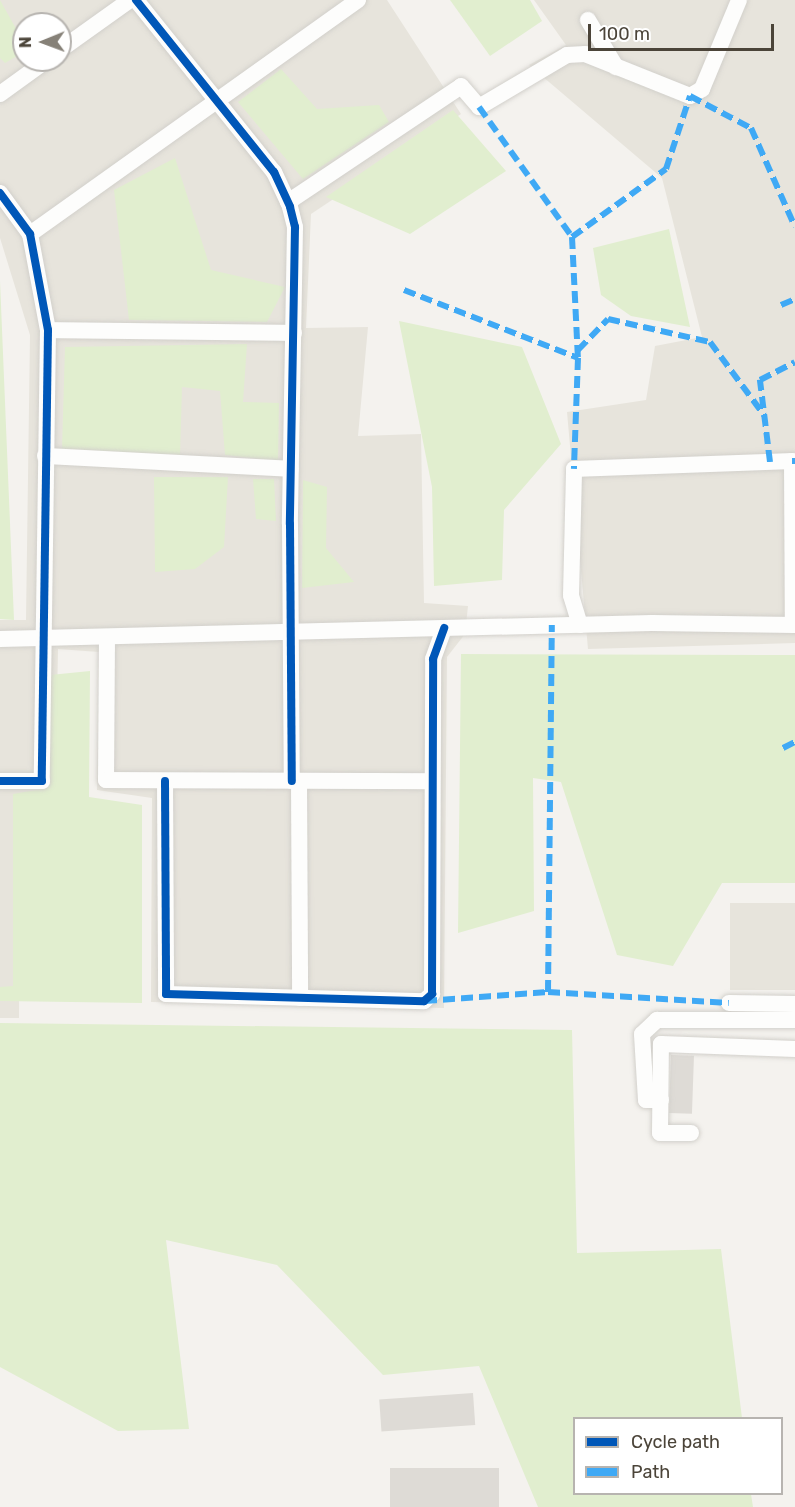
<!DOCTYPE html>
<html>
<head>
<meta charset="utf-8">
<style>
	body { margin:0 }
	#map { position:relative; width:795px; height:1507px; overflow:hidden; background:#f4f2ee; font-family:Rubik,sans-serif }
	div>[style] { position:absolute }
	.residential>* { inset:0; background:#e7e4dc; transform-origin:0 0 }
	.green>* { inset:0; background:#e1eecf }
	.building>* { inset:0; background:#dedbd6; transform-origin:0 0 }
	.roads { filter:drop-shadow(0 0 2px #d2d0cb) drop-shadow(0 0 2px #d2d0cb) }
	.minor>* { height:16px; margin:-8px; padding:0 8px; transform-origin:8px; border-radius:8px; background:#fdfdfc }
	.quiet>* { height:6px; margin-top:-3px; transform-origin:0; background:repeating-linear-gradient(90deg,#3fa9f5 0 12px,transparent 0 18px) }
	.cycleway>* { height:8px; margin:-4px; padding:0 4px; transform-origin:4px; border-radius:4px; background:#0057b8 }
	span { translate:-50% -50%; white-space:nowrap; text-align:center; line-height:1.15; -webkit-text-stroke:6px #fff; paint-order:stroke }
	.legend { position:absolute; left:573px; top:1417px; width:210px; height:78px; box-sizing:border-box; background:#fff; border:2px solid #b7b4b0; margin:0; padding:8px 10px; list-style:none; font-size:18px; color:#4b4439 }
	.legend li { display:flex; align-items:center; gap:12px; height:30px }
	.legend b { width:30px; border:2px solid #b7b4b0 }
	.north { position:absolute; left:12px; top:12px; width:60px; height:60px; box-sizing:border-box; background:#fff; border:2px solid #b7b4b0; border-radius:50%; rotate:269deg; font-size:16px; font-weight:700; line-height:24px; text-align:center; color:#4b4439 }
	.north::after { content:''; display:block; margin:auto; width:21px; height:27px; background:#868178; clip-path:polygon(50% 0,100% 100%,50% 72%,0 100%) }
	.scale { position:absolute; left:588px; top:24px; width:186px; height:27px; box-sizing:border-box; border:3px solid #4b4439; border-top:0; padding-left:8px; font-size:18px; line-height:21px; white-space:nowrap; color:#4b4439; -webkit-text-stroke:4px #fff; paint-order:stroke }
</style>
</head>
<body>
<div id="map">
	<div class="residential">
		<div style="clip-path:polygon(evenodd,0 0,387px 0,461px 114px,311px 214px,306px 328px,368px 327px,358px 436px,421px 434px,424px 603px,468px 606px,465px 634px,447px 657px,444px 1008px,151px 1002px,152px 798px,97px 790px,99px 652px,58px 649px,55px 794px,20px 799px,19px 1018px,0 1018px,0 620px,26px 620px,30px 335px,0 238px,0 0,24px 24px,60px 24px,60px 60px,24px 60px,24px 24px)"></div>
		<div style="clip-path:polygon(534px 0,795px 0,795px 643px,588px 649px,567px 412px,646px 400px,655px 346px,702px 337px,662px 178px,529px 65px,566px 45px)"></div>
		<div style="left:730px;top:903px;width:65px;height:87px"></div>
	</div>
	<div class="green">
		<div style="clip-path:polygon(0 0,24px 43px,24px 52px,5px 63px,0 58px)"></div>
		<div style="clip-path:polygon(450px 0,530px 0,542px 21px,490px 56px)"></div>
		<div style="clip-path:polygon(281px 69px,317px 109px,379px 105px,389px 122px,303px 179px,238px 102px)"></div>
		<div style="clip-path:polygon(453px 110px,506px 171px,410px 234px,326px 197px)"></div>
		<div style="clip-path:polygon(175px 158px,211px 270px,285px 287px,267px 322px,129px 320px,114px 190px)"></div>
		<div style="clip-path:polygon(669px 229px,690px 327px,631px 316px,601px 295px,593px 248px)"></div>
		<div style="clip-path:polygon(0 281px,14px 620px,0 619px)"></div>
		<div style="clip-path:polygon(399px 321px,522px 347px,561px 444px,504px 510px,502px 580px,434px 586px,432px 487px)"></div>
		<div style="clip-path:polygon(247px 344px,243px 402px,279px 403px,278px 461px,225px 455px,220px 391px,182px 387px,180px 455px,62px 449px,65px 347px)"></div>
		<div style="clip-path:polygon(154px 477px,228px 477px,224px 547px,195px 569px,155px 572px)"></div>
		<div style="clip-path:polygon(253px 479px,274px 479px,276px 521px,256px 519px)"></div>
		<div style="clip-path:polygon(303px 480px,327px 487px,326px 548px,354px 582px,302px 588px)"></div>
		<div style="clip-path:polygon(461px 654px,795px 655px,795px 883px,722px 883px,673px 966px,617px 955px,561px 782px,533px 778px,534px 911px,458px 933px)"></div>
		<div style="clip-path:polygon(90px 671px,89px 797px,142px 805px,142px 1003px,0 1001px,0 987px,13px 986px,13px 794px,47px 788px,50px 675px)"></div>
		<div style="clip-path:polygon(0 1023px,572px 1030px,577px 1253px,721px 1249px,742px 1418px,574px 1418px,574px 1494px,751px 1494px,753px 1507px,538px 1507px,479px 1366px,383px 1375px,277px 1265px,166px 1240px,189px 1429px,118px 1431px,0 1367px)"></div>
	</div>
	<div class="building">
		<div style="left:671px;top:1055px;width:23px;height:58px;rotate:2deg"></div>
		<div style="left:473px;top:1393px;width:32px;height:94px;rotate:86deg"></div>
		<div style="left:499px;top:1468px;width:39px;height:109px;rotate:90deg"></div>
	</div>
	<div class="roads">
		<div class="minor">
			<div style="left:136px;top:0;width:221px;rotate:51.3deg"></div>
			<div style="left:274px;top:172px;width:38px;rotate:65deg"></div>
			<div style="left:290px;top:207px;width:21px;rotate:76deg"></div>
			<div style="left:295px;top:227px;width:297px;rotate:91deg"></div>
			<div style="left:290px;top:524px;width:257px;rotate:89.6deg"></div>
			<div style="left:588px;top:20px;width:55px;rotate:59.2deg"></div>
			<div style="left:60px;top:50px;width:86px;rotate:-35.5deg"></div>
			<div style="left:0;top:94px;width:58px;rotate:-35.9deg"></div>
			<div style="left:0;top:193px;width:51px;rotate:53.8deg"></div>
			<div style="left:30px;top:234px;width:98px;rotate:79.4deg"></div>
			<div style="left:48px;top:330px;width:451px;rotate:90.8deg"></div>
			<div style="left:42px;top:781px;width:42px;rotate:180deg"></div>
			<div style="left:288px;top:202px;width:208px;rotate:-33.8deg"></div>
			<div style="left:461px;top:86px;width:28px;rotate:49deg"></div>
			<div style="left:479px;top:107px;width:102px;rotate:-30.6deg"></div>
			<div style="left:567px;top:55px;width:18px;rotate:-3deg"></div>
			<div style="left:585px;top:54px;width:113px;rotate:21.8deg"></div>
			<div style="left:690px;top:96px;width:14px;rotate:-30deg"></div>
			<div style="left:702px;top:89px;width:96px;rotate:-67.4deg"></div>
			<div style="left:30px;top:234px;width:403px;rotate:-35.5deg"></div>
			<div style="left:48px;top:330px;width:246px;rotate:0.7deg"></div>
			<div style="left:45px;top:456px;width:246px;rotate:3deg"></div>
			<div style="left:580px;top:625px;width:31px;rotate:-107deg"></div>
			<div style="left:571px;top:595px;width:126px;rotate:-88.6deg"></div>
			<div style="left:574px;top:469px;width:218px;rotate:-2.1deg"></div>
			<div style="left:792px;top:461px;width:164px;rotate:89.7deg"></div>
			<div style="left:107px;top:638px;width:142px;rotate:90.4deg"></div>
			<div style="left:106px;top:780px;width:325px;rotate:0.2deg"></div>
			<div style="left:0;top:639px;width:652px;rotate:-1.41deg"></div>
			<div style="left:652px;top:623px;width:143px;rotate:0.8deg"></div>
			<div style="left:165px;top:781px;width:213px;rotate:89.7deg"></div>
			<div style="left:166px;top:994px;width:258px;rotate:1.6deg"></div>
			<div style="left:424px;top:1001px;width:11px;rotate:-41deg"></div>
			<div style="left:432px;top:994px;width:335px;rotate:-89.8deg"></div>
			<div style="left:433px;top:659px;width:33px;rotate:-70deg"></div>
			<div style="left:299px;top:781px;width:217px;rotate:89.7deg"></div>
			<div style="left:729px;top:1003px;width:66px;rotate:0.9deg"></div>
			<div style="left:661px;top:1100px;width:15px;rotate:180deg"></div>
			<div style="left:646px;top:1100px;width:66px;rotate:-93.5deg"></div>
			<div style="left:642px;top:1034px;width:21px;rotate:-43deg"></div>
			<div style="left:657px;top:1020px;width:138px"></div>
			<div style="left:691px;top:1133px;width:31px;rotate:180deg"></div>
			<div style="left:660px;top:1133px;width:89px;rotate:-89.4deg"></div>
			<div style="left:661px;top:1044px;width:134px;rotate:2.1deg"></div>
		</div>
	</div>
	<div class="quiet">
		<div style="left:479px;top:107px;width:160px;rotate:54.4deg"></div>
		<div style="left:572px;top:237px;width:121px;rotate:87.2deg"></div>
		<div style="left:578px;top:358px;width:111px;rotate:92.1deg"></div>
		<div style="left:572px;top:237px;width:116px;rotate:-35.9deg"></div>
		<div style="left:666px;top:169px;width:77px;rotate:-71.8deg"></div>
		<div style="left:690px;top:96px;width:69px;rotate:27.7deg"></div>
		<div style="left:751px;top:128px;width:108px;rotate:66deg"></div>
		<div style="left:404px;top:290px;width:187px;rotate:21.3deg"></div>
		<div style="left:781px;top:305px;width:15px;rotate:-23deg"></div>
		<div style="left:578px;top:350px;width:43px;rotate:-45.9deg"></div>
		<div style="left:608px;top:319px;width:105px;rotate:12.7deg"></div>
		<div style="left:710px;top:342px;width:91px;rotate:53.5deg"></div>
		<div style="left:792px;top:461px;width:3px"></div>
		<div style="left:770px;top:462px;width:83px;rotate:-97deg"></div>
		<div style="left:760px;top:380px;width:39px;rotate:-27deg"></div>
		<div style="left:783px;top:748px;width:13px;rotate:-27deg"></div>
		<div style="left:548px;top:992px;width:181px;rotate:3.5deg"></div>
		<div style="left:425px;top:1001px;width:123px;rotate:-4.2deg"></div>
		<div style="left:548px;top:992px;width:367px;rotate:-89.4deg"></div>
	</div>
	<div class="cycleway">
		<div style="left:136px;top:0;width:221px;rotate:51.3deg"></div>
		<div style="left:274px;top:172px;width:38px;rotate:65deg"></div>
		<div style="left:290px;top:207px;width:21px;rotate:76deg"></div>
		<div style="left:295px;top:227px;width:297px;rotate:91deg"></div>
		<div style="left:290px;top:524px;width:257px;rotate:89.6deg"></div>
		<div style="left:0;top:193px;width:51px;rotate:53.8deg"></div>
		<div style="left:30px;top:234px;width:98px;rotate:79.4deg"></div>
		<div style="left:48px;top:330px;width:451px;rotate:90.8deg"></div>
		<div style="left:42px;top:781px;width:42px;rotate:180deg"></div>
		<div style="left:165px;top:781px;width:213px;rotate:89.7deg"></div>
		<div style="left:166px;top:994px;width:258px;rotate:1.6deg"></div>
		<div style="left:424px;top:1001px;width:11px;rotate:-41deg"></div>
		<div style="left:432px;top:994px;width:335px;rotate:-89.8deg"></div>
		<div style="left:433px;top:659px;width:33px;rotate:-70deg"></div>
	</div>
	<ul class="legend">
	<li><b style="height:8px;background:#0057b8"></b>Cycle path</li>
	<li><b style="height:8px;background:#3fa9f5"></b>Path</li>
	</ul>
	<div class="north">N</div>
	<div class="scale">100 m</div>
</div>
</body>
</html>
